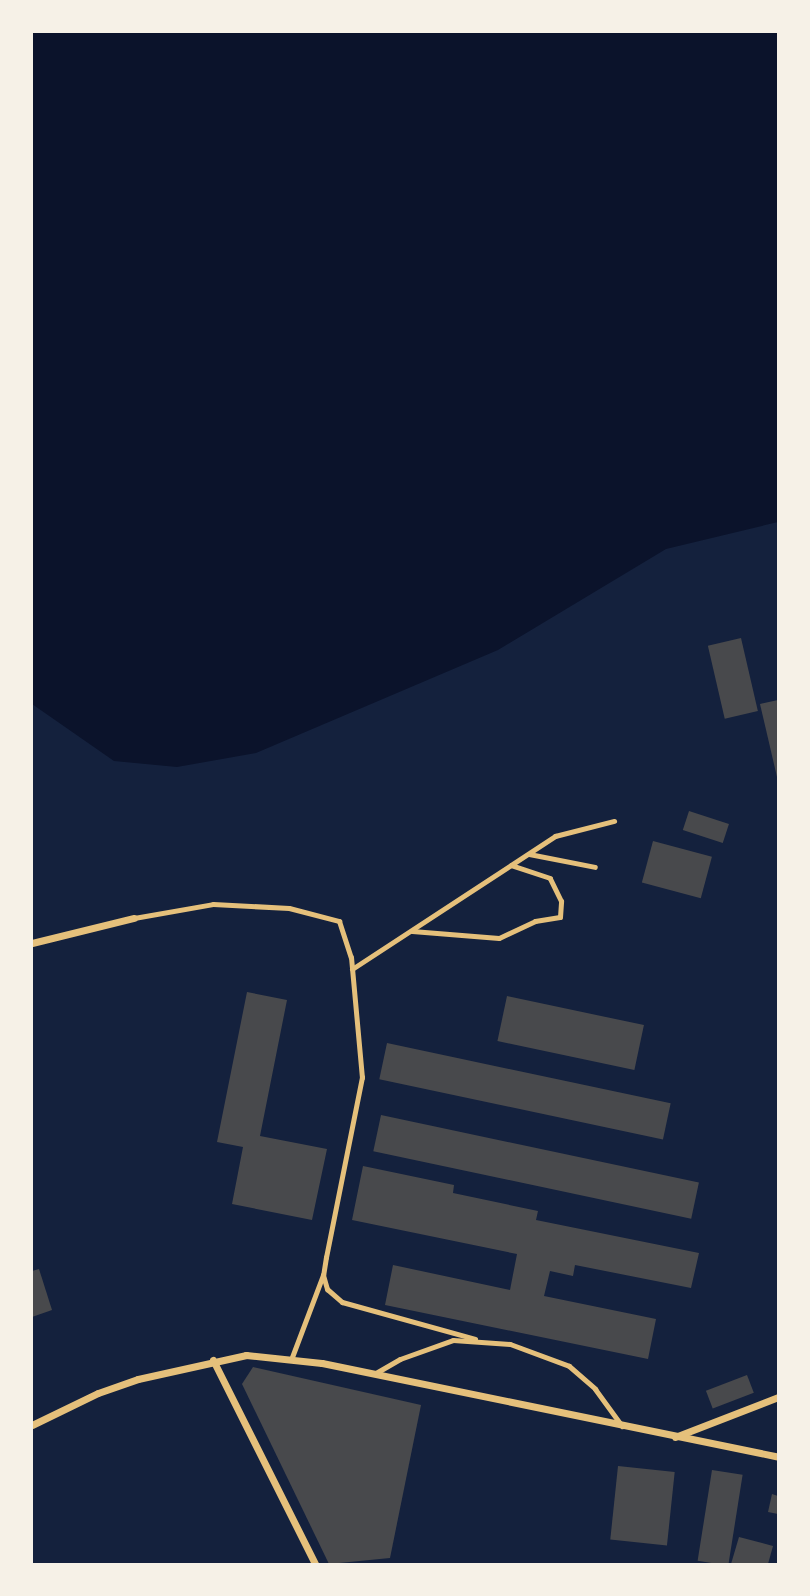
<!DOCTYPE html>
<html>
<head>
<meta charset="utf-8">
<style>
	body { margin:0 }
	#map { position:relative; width:810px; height:1596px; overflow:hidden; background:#14213d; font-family:"Open Sans",sans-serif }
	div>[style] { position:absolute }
	.water>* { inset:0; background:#0b132b }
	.building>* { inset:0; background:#48494c; transform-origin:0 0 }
	.service>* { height:5px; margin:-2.5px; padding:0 2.5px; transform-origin:2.5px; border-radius:2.5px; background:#e5c07b }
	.minor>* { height:7px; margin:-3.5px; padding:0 3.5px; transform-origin:3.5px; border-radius:3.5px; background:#e5c07b }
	span { translate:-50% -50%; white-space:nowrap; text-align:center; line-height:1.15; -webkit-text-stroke:5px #f6f1e7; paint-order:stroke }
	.frame { position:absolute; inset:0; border:33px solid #f6f1e7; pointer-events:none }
</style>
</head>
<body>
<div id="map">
	<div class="water">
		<div style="clip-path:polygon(32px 32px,778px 32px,778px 522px,666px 549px,498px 650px,256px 753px,177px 767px,114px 761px,32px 704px)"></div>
	</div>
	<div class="building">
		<div style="left:741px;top:638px;width:75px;height:34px;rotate:77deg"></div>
		<div style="clip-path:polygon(778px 700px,778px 777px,777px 777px,760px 704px)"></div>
		<div style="left:689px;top:811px;width:42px;height:20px;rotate:18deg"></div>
		<div style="left:653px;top:841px;width:61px;height:43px;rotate:15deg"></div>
		<div style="clip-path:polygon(247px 992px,287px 1000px,260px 1136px,327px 1149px,312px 1220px,232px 1204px,243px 1147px,217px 1142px)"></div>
		<div style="left:507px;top:996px;width:140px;height:46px;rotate:12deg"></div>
		<div style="left:387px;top:1043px;width:290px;height:37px;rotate:12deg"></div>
		<div style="left:381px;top:1115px;width:325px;height:37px;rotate:12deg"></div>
		<div style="clip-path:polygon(363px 1166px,454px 1185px,453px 1193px,538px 1211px,536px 1220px,699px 1253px,691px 1288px,575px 1265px,573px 1276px,550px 1271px,544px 1296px,656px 1319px,648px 1359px,385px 1305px,393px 1265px,510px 1290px,517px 1254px,352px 1220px)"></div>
		<div style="clip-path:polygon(39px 1269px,52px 1310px,32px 1317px,32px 1271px)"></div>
		<div style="clip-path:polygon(253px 1367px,421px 1405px,390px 1558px,329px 1564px,242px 1384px)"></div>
		<div style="left:747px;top:1375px;width:19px;height:44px;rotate:69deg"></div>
		<div style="left:618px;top:1466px;width:57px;height:74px;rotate:6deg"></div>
		<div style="left:712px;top:1470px;width:31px;height:92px;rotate:9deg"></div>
		<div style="clip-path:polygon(772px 1494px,778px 1496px,778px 1514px,768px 1512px)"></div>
		<div style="clip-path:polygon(739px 1537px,773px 1546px,768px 1564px,731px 1564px)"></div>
	</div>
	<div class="service">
		<div style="left:529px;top:854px;width:67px;rotate:11.1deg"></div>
		<div style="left:134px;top:918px;width:80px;rotate:-10deg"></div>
		<div style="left:213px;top:904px;width:76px;rotate:3deg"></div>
		<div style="left:289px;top:908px;width:52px;rotate:14.6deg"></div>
		<div style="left:339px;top:921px;width:38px;rotate:72deg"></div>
		<div style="left:351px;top:957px;width:121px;rotate:84.8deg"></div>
		<div style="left:362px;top:1077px;width:184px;rotate:101.3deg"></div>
		<div style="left:326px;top:1257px;width:18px;rotate:99deg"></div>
		<div style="left:323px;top:1275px;width:15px;rotate:74deg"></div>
		<div style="left:327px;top:1289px;width:20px;rotate:41deg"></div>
		<div style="left:342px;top:1302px;width:138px;rotate:15.5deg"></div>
		<div style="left:412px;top:931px;width:87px;rotate:4.6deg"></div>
		<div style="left:499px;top:938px;width:40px;rotate:-25deg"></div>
		<div style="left:535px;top:921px;width:25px;rotate:-9deg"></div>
		<div style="left:560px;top:917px;width:16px;rotate:-86deg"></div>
		<div style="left:561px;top:901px;width:25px;rotate:-116deg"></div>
		<div style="left:550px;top:878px;width:41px;rotate:-161.6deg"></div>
		<div style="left:352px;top:969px;width:243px;rotate:-33.2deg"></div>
		<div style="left:555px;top:836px;width:61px;rotate:-14.3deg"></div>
		<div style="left:292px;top:1357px;width:88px;rotate:-69.3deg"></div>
		<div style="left:374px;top:1374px;width:30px;rotate:-30deg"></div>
		<div style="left:400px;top:1359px;width:56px;rotate:-19.7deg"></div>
		<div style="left:453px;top:1340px;width:57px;rotate:4deg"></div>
		<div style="left:510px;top:1344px;width:63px;rotate:20.4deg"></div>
		<div style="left:569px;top:1366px;width:35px;rotate:41deg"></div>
		<div style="left:595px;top:1389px;width:46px;rotate:53.9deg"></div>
	</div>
	<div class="minor">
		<div style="left:32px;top:943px;width:105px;rotate:-13.8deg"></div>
		<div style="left:213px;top:1360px;width:228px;rotate:63.4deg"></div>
		<div style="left:32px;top:1425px;width:73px;rotate:-25.9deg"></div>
		<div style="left:98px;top:1393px;width:42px;rotate:-19.3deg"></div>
		<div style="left:138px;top:1379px;width:111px;rotate:-12.5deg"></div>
		<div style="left:246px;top:1355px;width:76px;rotate:6deg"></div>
		<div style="left:322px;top:1363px;width:466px;rotate:11.6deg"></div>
		<div style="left:675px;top:1437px;width:110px;rotate:-21.2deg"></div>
	</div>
	<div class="frame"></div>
</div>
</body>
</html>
